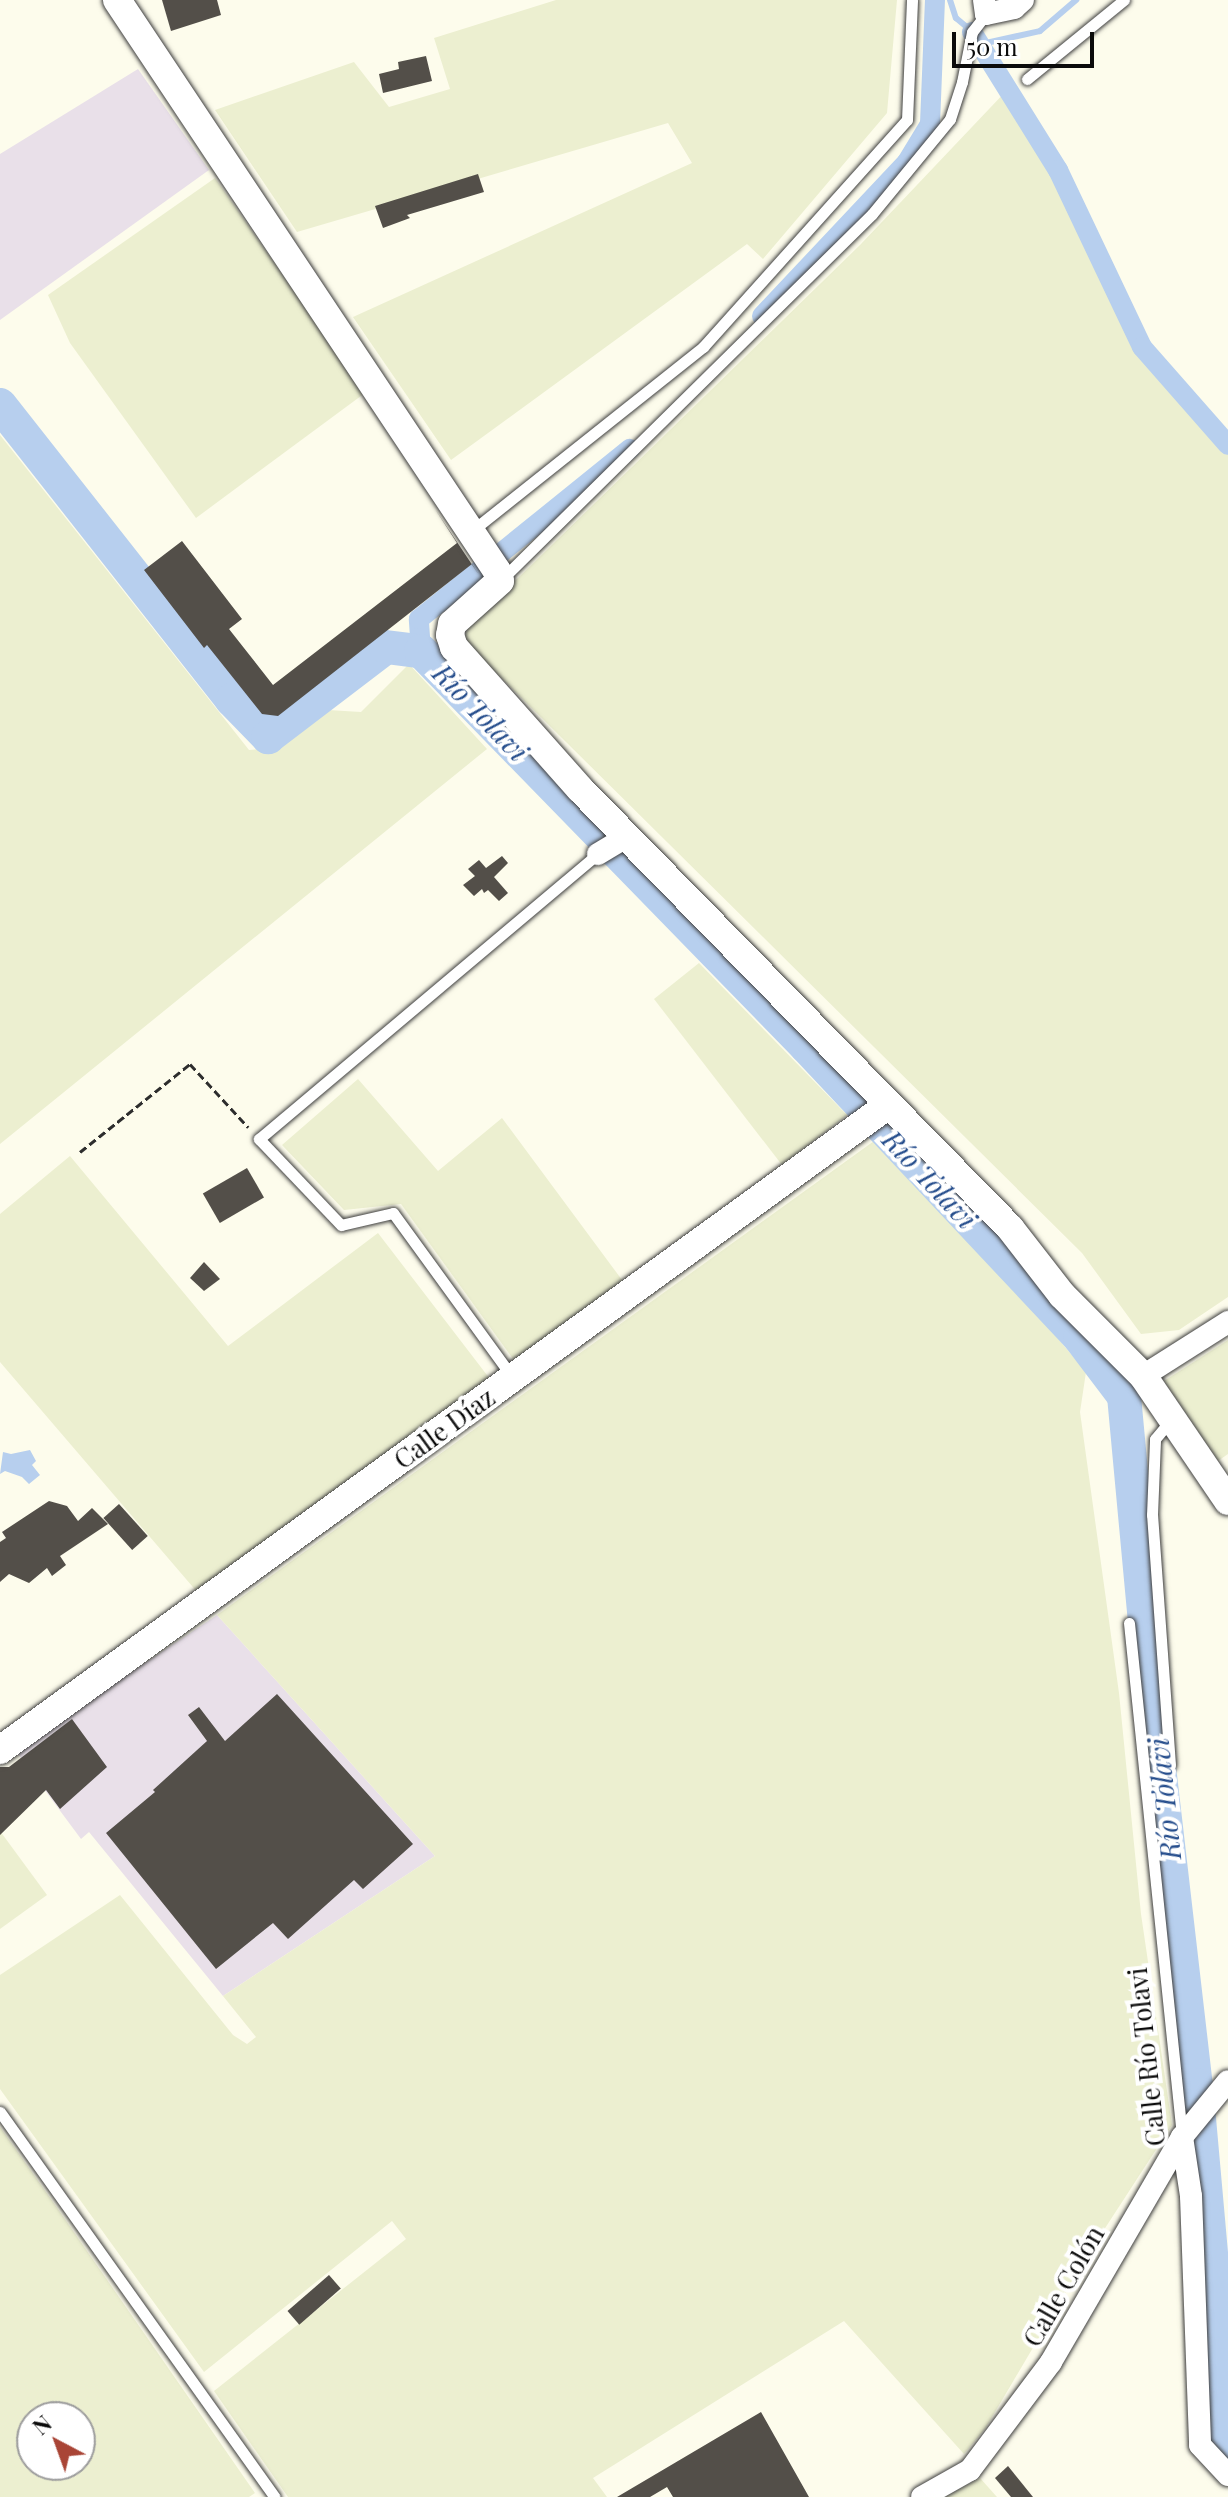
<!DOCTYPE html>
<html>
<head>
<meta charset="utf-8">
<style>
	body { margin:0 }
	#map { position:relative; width:1228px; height:2497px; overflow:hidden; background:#fdfcec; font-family:"Playfair Display",serif }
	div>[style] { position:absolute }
	.industrial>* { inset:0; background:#e9e0e9 }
	.farmland>* { inset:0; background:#ecefd0 }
	.water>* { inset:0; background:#b7cfee }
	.stream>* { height:6px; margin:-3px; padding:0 3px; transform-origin:3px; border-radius:3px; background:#b7cfee }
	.canal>* { height:20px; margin:-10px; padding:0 10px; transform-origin:10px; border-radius:10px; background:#b7cfee }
	.river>* { height:34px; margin:-17px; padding:0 17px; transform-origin:17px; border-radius:17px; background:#b7cfee }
	.building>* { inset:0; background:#534f49; transform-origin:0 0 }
	.path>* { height:3px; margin-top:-1.5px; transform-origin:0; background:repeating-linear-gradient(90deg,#2d2d2d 0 8px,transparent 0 12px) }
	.roads { filter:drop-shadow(0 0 2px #3e3e3e) drop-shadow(0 0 2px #3e3e3e) }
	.service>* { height:11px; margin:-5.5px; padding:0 5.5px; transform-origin:5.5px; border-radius:5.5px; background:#fff }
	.minor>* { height:22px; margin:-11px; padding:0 11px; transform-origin:11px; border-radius:11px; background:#fff }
	.tertiary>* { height:28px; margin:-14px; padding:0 14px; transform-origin:14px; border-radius:14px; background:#fff }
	span { translate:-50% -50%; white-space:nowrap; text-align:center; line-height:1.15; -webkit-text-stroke:8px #fff; paint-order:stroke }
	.street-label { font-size:26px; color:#0b0b0b }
	.water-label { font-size:28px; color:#254d8c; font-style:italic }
	.north { position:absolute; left:16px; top:2401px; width:80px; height:80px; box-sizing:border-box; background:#fff; border:2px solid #9d9d9d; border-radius:50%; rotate:319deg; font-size:22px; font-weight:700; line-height:32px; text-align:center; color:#0b0b0b }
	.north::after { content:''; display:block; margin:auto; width:28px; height:36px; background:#a94536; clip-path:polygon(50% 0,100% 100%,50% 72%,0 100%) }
	.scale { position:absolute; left:952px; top:32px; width:142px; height:36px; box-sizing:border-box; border:4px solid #0b0b0b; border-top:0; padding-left:10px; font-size:24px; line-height:28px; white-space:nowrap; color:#0b0b0b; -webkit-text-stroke:6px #fff; paint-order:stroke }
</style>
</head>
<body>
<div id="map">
	<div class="industrial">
		<div style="clip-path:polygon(138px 69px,209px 170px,0 320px,0 154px)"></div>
		<div style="clip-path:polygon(217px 1615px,435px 1856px,223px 1996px,89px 1832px,81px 1839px,15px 1750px)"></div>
	</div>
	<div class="farmland">
		<div style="clip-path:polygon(556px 0,897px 0,887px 113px,763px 259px,747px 244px,451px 460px,353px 317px,692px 163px,668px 123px,297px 232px,215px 110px,354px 62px,389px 107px,450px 89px,434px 38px)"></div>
		<div style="clip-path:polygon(1008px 89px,1058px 170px,1142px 347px,1228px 445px,1228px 1297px,1179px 1330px,1141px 1334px,1082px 1253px,465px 642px,468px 621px,519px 577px,861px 244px)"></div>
		<div style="clip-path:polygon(215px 178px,365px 393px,196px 518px,70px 343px,48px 295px)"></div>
		<div style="clip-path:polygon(0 435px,249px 750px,261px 749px,328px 710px,361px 712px,409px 664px,487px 749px,0 1144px)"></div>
		<div style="clip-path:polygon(699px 963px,847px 1115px,782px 1165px,654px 999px)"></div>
		<div style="clip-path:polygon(358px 1079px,438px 1171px,502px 1118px,625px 1284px,516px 1363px,401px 1204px,344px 1210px,282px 1145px)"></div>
		<div style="clip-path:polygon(874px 1141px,1029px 1304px,1086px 1372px,1080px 1412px,1119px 1693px,1141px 1914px,1172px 2125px,1087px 2256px,985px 2429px,964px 2454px,844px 2321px,593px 2478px,607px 2497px,288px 2497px,214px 2391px,406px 2239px,392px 2221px,204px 2372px,0 2089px,0 1975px,120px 1895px,233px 2035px,247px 2044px,256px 2037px,223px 1996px,435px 1856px,217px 1615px)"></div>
		<div style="clip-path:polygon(70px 1156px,228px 1346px,378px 1233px,490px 1379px,198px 1593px,0 1362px,0 1214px)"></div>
		<div style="clip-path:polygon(1228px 1340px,1228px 1454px,1218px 1461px,1164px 1381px)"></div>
		<div style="clip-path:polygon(0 1831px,47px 1895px,0 1929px)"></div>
		<div style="clip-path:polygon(evenodd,0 2127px,53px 2202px,255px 2493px,249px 2497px,0 2497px,0 2127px,32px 2417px,80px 2417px,80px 2465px,32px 2465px,32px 2417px)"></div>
		<div style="clip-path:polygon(980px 2478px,997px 2497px,945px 2497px)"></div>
	</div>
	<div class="water">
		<div style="clip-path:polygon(30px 1450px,36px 1461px,32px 1465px,40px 1475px,29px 1484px,22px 1477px,5px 1471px,0 1474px,3px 1452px,11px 1454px)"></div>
	</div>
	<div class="stream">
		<div style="left:950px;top:0;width:19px;rotate:72deg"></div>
		<div style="left:956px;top:18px;width:39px;rotate:40deg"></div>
		<div style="left:986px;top:43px;width:55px;rotate:-12.5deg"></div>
		<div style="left:1040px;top:31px;width:48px;rotate:-40.7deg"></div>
	</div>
	<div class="canal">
		<div style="left:972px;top:32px;width:163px;rotate:58.1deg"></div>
		<div style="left:1058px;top:170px;width:196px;rotate:64.6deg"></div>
		<div style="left:1142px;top:347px;width:130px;rotate:48.7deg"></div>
		<div style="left:762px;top:316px;width:212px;rotate:-46.7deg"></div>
		<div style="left:907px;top:162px;width:44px;rotate:-58.8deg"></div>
		<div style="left:930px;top:124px;width:124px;rotate:-87.7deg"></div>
		<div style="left:421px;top:651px;width:32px;rotate:-94deg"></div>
		<div style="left:419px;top:619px;width:271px;rotate:-38.9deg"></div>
	</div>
	<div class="river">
		<div style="left:0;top:405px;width:375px;rotate:51.8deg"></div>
		<div style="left:232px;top:700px;width:52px;rotate:45.8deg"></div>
		<div style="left:268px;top:737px;width:148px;rotate:-37.3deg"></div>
		<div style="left:386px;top:647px;width:35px;rotate:7deg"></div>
		<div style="left:421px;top:651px;width:552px;rotate:45.73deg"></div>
		<div style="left:806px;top:1046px;width:400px;rotate:46.8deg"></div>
		<div style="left:1080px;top:1338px;width:73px;rotate:52.8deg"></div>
		<div style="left:1124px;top:1396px;width:346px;rotate:84.7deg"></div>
		<div style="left:1156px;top:1741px;width:346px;rotate:83.4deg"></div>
		<div style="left:1196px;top:2085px;width:360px;rotate:84.9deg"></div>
	</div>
	<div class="building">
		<div style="clip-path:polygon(162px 0,217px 0,221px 15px,171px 31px)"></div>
		<div style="clip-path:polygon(426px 56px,432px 81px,383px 93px,379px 74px,399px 69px,398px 62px)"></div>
		<div style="clip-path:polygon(478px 174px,484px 192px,407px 215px,410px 218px,383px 228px,375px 206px)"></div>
		<div style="clip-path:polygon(435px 509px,479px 575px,472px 564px,278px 716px,262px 714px,207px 645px,204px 648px,144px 570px,182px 541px,242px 619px,229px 629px,273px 685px,457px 543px)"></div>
		<div style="clip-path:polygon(502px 856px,508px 863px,494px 877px,508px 893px,499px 901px,488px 890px,484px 893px,482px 889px,474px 896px,463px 885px,475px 876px,468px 869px,479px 860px,486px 868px)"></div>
		<div style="left:247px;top:1168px;width:34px;height:51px;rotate:60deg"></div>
		<div style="clip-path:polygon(204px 1262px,220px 1279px,204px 1291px,190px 1278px)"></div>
		<div style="clip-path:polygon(49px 1501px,67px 1506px,78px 1521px,92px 1508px,108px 1524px,60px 1556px,66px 1565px,52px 1576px,47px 1568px,29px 1583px,9px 1574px,0 1582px,0 1542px,6px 1538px,2px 1532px)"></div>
		<div style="left:119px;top:1504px;width:43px;height:21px;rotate:48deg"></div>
		<div style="clip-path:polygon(277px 1694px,413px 1844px,363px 1889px,354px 1880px,288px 1939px,273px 1923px,216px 1969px,106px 1833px,155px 1792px,153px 1790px,207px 1741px,188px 1715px,199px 1707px,225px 1741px)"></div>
		<div style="clip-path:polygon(72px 1719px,107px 1767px,60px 1809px,46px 1790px,0 1835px,0 1767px,9px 1767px)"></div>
		<div style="left:329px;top:2275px;width:18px;height:55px;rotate:49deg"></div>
		<div style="clip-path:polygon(761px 2412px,809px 2497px,673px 2497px,667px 2487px,650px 2497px,617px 2497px)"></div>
		<div style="clip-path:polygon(1008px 2466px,1033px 2497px,1011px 2497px,995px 2478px)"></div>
	</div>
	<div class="path">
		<div style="left:80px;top:1152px;width:141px;rotate:-38.7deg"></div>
		<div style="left:190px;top:1064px;width:86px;rotate:47.4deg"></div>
	</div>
	<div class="roads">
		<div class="service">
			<div style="left:1027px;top:79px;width:125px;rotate:-39.2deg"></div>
			<div style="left:473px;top:530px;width:294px;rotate:-38.5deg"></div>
			<div style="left:703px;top:347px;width:305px;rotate:-48.1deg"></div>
			<div style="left:907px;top:120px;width:120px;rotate:-87.6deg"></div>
			<div style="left:503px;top:578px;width:518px;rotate:-44.61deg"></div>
			<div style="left:872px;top:214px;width:123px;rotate:-50.6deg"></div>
			<div style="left:950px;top:119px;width:39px;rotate:-72deg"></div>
			<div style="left:962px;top:82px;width:51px;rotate:-78.7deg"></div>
			<div style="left:972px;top:32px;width:23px;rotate:-52deg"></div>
			<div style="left:513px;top:1378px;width:204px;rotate:-126deg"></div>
			<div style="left:393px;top:1213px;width:53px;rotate:167deg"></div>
			<div style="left:341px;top:1225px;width:119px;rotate:-133.6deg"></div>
			<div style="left:259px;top:1139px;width:443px;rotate:-40.1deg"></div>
			<div style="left:1129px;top:1623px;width:516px;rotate:84.1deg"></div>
			<div style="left:1170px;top:1765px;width:251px;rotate:-94.1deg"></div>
			<div style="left:1152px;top:1515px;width:76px;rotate:-87.7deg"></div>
			<div style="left:1155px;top:1439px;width:26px;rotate:-50deg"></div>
			<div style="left:0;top:2112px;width:473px;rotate:54.5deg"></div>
		</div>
		<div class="minor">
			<div style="left:984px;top:0;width:14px;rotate:82deg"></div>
			<div style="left:986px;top:14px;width:29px;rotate:-12deg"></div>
			<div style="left:1014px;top:8px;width:12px;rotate:-42deg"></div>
			<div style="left:598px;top:854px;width:33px;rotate:-31deg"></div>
			<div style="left:1143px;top:1376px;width:101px;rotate:-32.4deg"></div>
			<div style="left:1182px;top:2137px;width:60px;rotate:81.3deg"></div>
			<div style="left:1191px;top:2196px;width:249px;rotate:87.9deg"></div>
			<div style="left:1200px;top:2445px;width:41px;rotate:47deg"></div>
			<div style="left:922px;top:2497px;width:55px;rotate:-29.4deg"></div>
			<div style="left:970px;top:2470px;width:135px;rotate:-53.1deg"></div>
			<div style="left:1051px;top:2362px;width:260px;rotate:-59.8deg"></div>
			<div style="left:1182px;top:2137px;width:72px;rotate:-50.6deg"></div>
		</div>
		<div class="tertiary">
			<div style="left:117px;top:0;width:686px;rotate:56.36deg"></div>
			<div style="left:497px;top:571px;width:10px;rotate:73deg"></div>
			<div style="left:500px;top:581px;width:64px;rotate:138.1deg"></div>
			<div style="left:452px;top:624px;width:11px;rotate:100deg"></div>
			<div style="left:450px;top:635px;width:13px;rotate:72deg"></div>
			<div style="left:454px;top:647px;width:190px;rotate:48.4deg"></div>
			<div style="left:580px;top:789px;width:615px;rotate:45.59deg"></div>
			<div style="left:1010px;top:1228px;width:85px;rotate:52.2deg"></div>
			<div style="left:1062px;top:1295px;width:115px;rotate:45deg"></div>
			<div style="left:1143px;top:1376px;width:151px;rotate:55.8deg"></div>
			<div style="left:0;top:1750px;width:1096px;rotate:-35.98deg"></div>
		</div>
	</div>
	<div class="street-label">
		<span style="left:444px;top:1428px;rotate:-36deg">Calle Díaz</span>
		<span style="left:1146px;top:2057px;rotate:-96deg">Calle Río Tolavi</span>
		<span style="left:1063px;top:2286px;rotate:-60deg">Calle Colón</span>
	</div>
	<div class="water-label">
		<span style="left:481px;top:712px;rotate:46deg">Río Tolavi</span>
		<span style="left:930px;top:1179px;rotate:47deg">Río Tolavi</span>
		<span style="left:1164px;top:1799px;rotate:-96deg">Río Tolavi</span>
	</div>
	<div class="north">N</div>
	<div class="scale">50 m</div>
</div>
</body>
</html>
